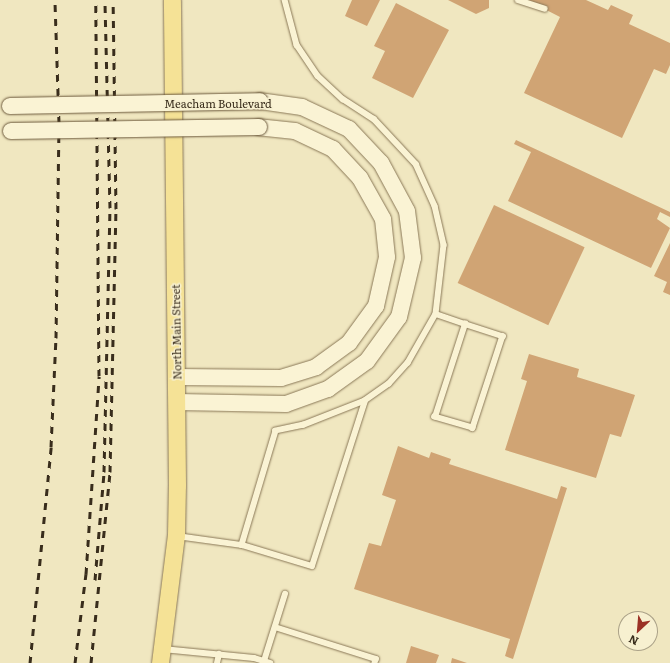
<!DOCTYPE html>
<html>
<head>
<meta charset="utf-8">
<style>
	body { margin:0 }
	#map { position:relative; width:670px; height:663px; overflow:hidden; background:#f0e7c0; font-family:Literata,serif }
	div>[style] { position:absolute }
	.building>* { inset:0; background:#d0a474; transform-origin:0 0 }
	.roads { filter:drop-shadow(0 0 1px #8a7857) drop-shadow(0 0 1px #8a7857) }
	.service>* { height:5.5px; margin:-2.75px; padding:0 2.75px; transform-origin:2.75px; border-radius:2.75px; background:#faf3d4 }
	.secondary>* { height:16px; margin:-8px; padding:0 8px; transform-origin:8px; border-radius:8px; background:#faf3d4 }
	.primary>* { height:17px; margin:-8.5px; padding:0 8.5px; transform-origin:8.5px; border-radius:8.5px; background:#f5e296 }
	.rail>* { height:3px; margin-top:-1.5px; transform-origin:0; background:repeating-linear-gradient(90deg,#392d1c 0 7px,transparent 0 14px) }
	.bridges { filter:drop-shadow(0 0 1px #6b583b) drop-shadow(0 0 1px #6b583b) }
	.secondary-bridge>* { height:16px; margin:-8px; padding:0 8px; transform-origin:8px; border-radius:8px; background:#faf3d4 }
	span { translate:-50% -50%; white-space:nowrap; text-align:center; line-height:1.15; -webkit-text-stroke:3px #f7f0d0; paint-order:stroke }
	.street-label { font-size:11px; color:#392d1c }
	.north { position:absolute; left:618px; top:611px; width:40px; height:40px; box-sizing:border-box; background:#f7f0d0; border:1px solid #aba288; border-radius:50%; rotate:206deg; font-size:11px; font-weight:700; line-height:16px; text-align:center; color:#392d1c }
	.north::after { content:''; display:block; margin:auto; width:14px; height:18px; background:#9b3125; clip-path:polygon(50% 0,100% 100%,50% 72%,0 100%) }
</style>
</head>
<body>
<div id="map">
	<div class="building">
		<div style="clip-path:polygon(352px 0,380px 0,367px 26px,345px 16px)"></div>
		<div style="clip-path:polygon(448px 0,489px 0,489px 8px,476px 14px)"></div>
		<div style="clip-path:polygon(527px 0,586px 0,608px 10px,611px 5px,633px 15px,629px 24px,670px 43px,670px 65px,666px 74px,654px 69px,622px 138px,524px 93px,560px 17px)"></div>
		<div style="clip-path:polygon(396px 3px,449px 30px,413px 98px,372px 78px,385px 51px,374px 46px)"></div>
		<div style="clip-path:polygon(516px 140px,670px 212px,670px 217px,660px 212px,657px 219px,670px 228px,651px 268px,508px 201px,531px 152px,514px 144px)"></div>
		<div style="left:494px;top:205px;width:100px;height:86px;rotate:25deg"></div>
		<div style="clip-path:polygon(670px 243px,670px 295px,663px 292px,667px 282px,654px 276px)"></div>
		<div style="clip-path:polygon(529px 354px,579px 369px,577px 377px,635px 395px,621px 437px,610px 434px,596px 478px,505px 450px,527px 381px,521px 379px)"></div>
		<div style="clip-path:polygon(398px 446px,429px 458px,431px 452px,451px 459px,449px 464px,557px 499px,561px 486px,567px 488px,513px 659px,505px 656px,510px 639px,354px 589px,369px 543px,381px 546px,396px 500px,382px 495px)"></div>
		<div style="clip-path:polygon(411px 646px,439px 655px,436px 663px,406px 663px)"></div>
		<div style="clip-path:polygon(452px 658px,467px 663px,451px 663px)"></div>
	</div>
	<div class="roads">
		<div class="service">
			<div style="left:285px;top:0;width:47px;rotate:75.1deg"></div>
			<div style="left:297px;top:45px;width:37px;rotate:56deg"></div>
			<div style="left:318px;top:76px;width:34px;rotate:43deg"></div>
			<div style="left:343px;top:99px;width:37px;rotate:33deg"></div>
			<div style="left:374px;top:119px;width:62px;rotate:47deg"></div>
			<div style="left:416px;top:164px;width:46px;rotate:65.7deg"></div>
			<div style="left:435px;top:206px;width:40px;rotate:77deg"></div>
			<div style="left:444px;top:245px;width:69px;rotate:96.6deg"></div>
			<div style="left:436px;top:314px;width:56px;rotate:119.7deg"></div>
			<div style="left:408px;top:363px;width:28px;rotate:132deg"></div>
			<div style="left:389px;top:384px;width:29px;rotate:145deg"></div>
			<div style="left:365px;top:401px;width:66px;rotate:158.5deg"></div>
			<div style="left:304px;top:425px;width:29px;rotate:168deg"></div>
			<div style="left:276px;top:431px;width:119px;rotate:106.6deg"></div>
			<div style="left:242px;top:545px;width:73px;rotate:16.7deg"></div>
			<div style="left:312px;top:566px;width:173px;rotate:-72.2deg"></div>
			<div style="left:518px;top:0;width:28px;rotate:18deg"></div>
			<div style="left:436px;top:314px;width:31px;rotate:19deg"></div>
			<div style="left:465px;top:324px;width:40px;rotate:18deg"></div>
			<div style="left:503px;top:336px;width:97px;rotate:108.1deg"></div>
			<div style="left:473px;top:428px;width:40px;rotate:-164deg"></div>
			<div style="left:435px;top:417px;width:98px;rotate:-72.1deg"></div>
			<div style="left:177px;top:536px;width:66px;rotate:7.9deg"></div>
			<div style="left:275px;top:627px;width:106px;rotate:17.6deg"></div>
			<div style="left:376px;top:659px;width:4px;rotate:104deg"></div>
			<div style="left:163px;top:649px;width:91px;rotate:5.6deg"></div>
			<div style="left:254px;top:658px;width:17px;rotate:17deg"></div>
			<div style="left:264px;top:661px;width:70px;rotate:-72.6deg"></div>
			<div style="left:217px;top:663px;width:9px;rotate:-77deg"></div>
		</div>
		<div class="secondary">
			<div style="left:177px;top:377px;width:104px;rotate:0.6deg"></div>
			<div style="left:281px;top:378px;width:37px;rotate:-17deg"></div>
			<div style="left:316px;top:367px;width:41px;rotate:-36deg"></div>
			<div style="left:349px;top:343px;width:46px;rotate:-53.9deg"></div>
			<div style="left:376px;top:306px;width:50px;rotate:-77.3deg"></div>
			<div style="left:387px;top:257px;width:38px;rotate:-96deg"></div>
			<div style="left:383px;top:219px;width:47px;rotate:-119.3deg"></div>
			<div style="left:360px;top:178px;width:40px;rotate:-133deg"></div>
			<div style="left:333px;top:149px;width:42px;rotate:-154.7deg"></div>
			<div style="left:295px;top:131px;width:36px;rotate:-174deg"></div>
			<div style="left:177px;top:402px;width:109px;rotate:1.1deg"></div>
			<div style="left:286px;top:404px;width:45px;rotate:-19.7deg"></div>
			<div style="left:328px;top:389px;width:48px;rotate:-35.7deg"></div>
			<div style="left:367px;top:361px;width:54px;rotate:-54deg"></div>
			<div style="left:399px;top:317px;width:61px;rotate:-76.7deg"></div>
			<div style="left:413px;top:258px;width:47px;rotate:-97.3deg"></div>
			<div style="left:407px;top:211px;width:55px;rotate:-118.4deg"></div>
			<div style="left:381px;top:163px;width:47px;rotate:-133.3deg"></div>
			<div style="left:349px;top:129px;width:52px;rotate:-154.9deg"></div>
			<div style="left:302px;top:107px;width:42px;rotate:-171.9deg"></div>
		</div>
		<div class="primary">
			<div style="left:160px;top:663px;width:129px;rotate:-82.9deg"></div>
			<div style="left:176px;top:535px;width:50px;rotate:-88.9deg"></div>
			<div style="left:177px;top:485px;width:485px;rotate:-90.6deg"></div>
		</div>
	</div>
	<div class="rail">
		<div style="left:95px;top:580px;width:108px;rotate:-85.2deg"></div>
		<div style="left:104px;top:472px;width:264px;rotate:-88.7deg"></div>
		<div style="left:110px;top:208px;width:208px;rotate:-91.4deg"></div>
		<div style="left:30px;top:663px;width:217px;rotate:-84.4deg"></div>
		<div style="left:51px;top:447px;width:109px;rotate:-87.4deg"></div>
		<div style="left:56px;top:338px;width:215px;rotate:-89.2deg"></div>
		<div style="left:59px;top:123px;width:123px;rotate:-91.9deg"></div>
		<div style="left:75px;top:663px;width:90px;rotate:-83deg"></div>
		<div style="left:86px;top:574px;width:198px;rotate:-86.2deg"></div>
		<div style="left:99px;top:376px;width:376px;rotate:-90.5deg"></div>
		<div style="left:91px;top:663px;width:192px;rotate:-84.3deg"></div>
		<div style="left:110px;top:472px;width:263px;rotate:-88.7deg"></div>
		<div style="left:116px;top:209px;width:209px;rotate:-90.8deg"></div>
	</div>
	<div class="bridges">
		<div class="secondary-bridge">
			<div style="left:10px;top:106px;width:250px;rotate:-1.1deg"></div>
			<div style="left:11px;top:131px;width:248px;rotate:-0.9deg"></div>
		</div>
	</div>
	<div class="street-label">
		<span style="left:218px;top:103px">Meacham Boulevard</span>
		<span style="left:176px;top:332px;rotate:-91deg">North Main Street</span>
	</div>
	<div class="north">N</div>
</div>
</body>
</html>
